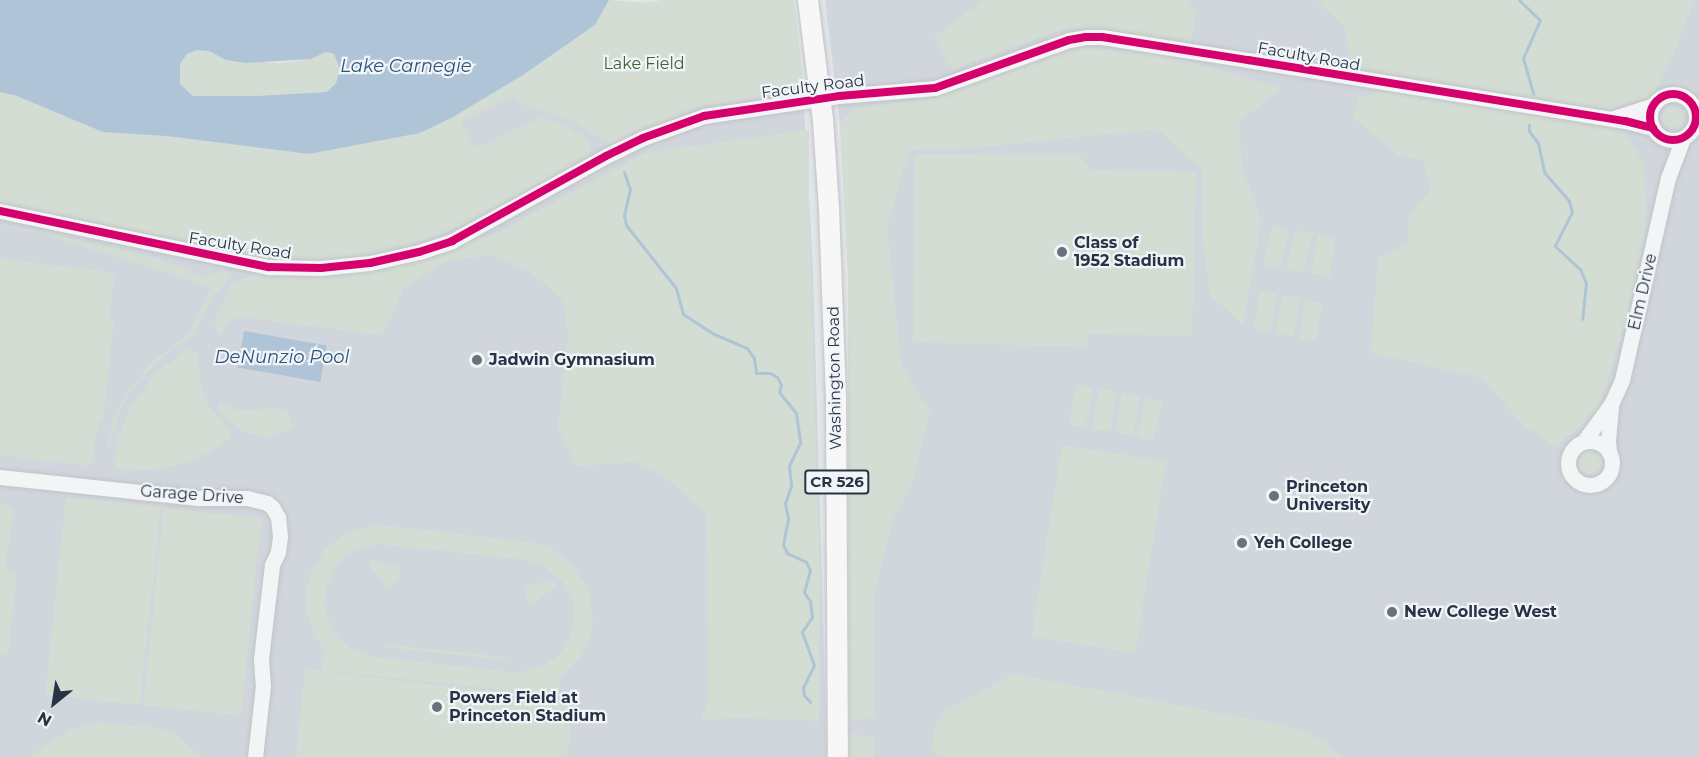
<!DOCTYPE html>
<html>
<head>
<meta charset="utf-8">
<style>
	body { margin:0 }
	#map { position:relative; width:1699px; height:757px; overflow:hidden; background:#e3e6e9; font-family:Montserrat,sans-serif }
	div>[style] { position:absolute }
	.built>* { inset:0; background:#d1d6dd }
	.green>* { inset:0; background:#d4ddd4; transform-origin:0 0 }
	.round { border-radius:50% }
	.water>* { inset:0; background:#afc4d7; transform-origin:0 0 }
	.stream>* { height:3px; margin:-1.5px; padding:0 1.5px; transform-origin:1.5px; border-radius:1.5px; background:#afc4d7 }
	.roads { filter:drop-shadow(0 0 2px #c1c4c7) drop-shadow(0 0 2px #c1c4c7) }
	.minor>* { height:15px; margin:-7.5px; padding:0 7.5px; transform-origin:7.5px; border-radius:7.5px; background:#f3f4f6 }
	.minor>.ring { margin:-7.5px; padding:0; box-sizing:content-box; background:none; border:15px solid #f3f4f6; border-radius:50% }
	.major>* { height:20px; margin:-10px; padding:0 10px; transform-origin:10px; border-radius:10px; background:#f7f7f7 }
	.cycleway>* { height:8px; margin:-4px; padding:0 4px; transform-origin:4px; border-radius:4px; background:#d6006c }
	.cycleway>.ring { margin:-4px; padding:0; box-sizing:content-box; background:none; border:8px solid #d6006c; border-radius:50% }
	.dots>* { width:16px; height:16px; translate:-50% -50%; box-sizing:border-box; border:3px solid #f1f5f8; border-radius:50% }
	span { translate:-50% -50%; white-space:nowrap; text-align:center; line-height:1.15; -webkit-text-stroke:4.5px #f1f5f8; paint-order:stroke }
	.shield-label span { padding:2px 4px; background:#f1f5f8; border:2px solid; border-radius:4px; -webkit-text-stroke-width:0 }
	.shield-label { font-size:15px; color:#283445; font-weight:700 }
	.street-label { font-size:16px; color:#283445 }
	.park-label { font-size:16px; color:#3e6333 }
	.poi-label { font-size:16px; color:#283445; font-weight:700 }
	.left { translate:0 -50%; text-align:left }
	.water-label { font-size:18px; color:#2d547e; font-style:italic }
	.north { position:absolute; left:24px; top:673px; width:60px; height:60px; -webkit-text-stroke:4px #f1f5f8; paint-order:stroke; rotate:210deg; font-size:16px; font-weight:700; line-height:24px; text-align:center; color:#283445 }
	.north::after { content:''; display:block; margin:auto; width:21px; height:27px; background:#283445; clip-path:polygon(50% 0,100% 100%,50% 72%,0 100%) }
</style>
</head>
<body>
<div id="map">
	<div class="built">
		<div style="clip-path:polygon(609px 0,642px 3px,664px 0,793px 0,803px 87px,813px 270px,827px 757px,0 757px,0 92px,167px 136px,309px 154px,420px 133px,453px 117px,523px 75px,595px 25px)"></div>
		<div style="clip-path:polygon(825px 0,1699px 0,1699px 757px,849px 757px,848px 273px,840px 124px)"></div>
	</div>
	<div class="green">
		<div style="clip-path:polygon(609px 0,642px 3px,664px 0,794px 0,803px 80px,792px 89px,793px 92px,702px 106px,611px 145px,575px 122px,519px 103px,514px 95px,461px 122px,475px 149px,538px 118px,562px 125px,585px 137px,592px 147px,588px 157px,485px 215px,408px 247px,374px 256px,329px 262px,267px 261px,0 206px,0 92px,17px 96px,103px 132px,167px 136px,309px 154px,420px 133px,453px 117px,523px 75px,595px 25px)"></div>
		<div style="clip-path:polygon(984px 0,1188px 0,1196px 14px,1190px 45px,1068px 27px,953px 69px,934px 37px)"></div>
		<div style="clip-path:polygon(1316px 0,1694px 0,1676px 49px,1654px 95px,1608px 111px,1352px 72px,1345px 27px)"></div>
		<div style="clip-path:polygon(1068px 47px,1163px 54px,1283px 89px,1240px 120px,1241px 163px,1261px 220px,1243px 325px,1210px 295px,1203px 241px,1202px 169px,1157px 129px,973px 148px,909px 150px,887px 226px,901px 365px,930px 413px,911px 485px,891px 524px,875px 594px,875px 718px,849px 720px,848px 273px,840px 124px,854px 108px,934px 98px)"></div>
		<div style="clip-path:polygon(197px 50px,209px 51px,226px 60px,280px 63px,311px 59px,326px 52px,334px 54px,340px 69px,336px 83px,327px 92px,255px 96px,193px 96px,180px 84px,180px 64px,187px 54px)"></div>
		<div style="clip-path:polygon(1392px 90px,1609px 123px,1622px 128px,1644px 165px,1646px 229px,1625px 324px,1598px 410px,1556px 447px,1523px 425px,1482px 378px,1371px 353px,1378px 258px,1408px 244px,1408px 217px,1431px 190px,1423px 160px,1398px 155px,1353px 117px,1360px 97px)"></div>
		<div class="round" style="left:1662px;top:106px;width:22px;height:22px"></div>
		<div style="clip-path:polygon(809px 130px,809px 227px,820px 579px,818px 721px,741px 718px,701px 720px,708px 701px,707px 514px,663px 475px,635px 462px,576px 466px,558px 429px,568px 336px,563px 300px,531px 272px,495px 255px,446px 261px,404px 287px,383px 335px,233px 316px,220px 337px,214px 321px,232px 284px,261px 272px,410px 257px,493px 235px,645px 153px)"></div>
		<div style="clip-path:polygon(915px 154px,1079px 155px,1091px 170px,1196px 172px,1192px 336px,1088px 334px,1088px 347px,913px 342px)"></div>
		<div style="clip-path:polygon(0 224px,138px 253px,181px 267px,198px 276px,207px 277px,223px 271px,233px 274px,215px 295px,191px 337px,166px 354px,133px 387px,120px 410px,114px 430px,112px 430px,110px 447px,107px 447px,113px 420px,127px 392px,153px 361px,188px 334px,211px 287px,47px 235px,0 226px)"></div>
		<div style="left:1272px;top:226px;width:17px;height:39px;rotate:13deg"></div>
		<div style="left:1295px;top:230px;width:18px;height:39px;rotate:13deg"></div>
		<div style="left:1318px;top:235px;width:18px;height:39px;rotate:9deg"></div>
		<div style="clip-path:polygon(0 259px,109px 272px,114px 277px,109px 319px,114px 320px,103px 420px,98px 420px,93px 460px,89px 466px,0 455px)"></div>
		<div style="left:1260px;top:291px;width:17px;height:39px;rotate:10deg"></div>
		<div style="left:1283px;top:295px;width:17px;height:39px;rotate:10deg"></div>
		<div style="left:1306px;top:300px;width:17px;height:39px;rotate:10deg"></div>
		<div style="clip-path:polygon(190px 348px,197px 353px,202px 391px,209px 406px,230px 431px,229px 439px,209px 452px,179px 465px,145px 470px,115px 468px,117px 441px,131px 406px,157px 372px)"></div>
		<div style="left:1076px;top:385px;width:17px;height:40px;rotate:10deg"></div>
		<div style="left:1099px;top:389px;width:18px;height:40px;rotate:9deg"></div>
		<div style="left:1122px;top:394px;width:18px;height:39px;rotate:9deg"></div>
		<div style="left:1146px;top:398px;width:17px;height:40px;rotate:13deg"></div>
		<div style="clip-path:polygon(219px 402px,235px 411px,275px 408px,287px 411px,294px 428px,271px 437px,246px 433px,224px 417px,218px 408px)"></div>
		<div style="left:1062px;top:445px;width:105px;height:194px;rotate:9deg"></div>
		<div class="round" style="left:1578px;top:451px;width:24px;height:24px"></div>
		<div style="left:66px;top:497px;width:95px;height:199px;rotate:6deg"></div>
		<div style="clip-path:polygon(0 503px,11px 507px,13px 512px,5px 570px,17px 573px,8px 653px,0 653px)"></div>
		<div style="left:164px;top:508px;width:98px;height:198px;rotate:6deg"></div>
		<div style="clip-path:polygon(evenodd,382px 525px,536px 543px,551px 548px,570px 562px,589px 590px,593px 621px,589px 639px,581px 656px,558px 680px,561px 681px,559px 696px,322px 670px,324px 654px,327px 654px,314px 635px,306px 610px,306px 591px,312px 570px,327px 547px,342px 536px,359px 529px,382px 525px,379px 544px,520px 559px,543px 565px,563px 582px,573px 602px,574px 625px,567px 644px,559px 655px,544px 666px,518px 673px,374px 657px,354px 651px,338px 638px,329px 622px,324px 603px,326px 588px,332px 572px,345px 556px,363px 547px,379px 544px)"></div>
		<div style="clip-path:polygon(371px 560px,402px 568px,397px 580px,389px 589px,368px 564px)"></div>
		<div style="clip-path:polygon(555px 582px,557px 586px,530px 606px,523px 585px)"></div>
		<div style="left:383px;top:644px;width:124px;height:3px;rotate:6deg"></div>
		<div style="clip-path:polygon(305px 669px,573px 702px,567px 757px,296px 757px)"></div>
		<div style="clip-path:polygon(1014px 674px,1287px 726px,1326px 742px,1341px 757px,937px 757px,936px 753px,931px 752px,935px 727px,943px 712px)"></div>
		<div style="clip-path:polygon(95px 723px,159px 728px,179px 737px,202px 757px,27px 757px,72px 729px)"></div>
		<div style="clip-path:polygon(849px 733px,874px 738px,874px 757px,849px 757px)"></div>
	</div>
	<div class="water">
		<div style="clip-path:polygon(evenodd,0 0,609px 0,595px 25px,523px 75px,453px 117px,420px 133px,309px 154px,167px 136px,103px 132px,17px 96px,0 92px,0 0,197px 50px,209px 51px,226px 60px,245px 63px,311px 59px,326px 52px,334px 54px,340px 69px,336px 83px,327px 92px,255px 96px,193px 96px,180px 84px,180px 64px,187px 54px,197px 50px)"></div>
		<div style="left:244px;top:331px;width:84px;height:37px;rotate:10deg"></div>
	</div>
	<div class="stream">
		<div style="left:1519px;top:0;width:29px;rotate:44deg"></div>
		<div style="left:1540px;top:20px;width:42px;rotate:114.1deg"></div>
		<div style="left:1523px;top:58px;width:37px;rotate:74deg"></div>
		<div style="left:1529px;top:125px;width:6px;rotate:90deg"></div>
		<div style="left:1529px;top:131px;width:15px;rotate:53deg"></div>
		<div style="left:1538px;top:143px;width:30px;rotate:78deg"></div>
		<div style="left:1544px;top:172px;width:38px;rotate:49deg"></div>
		<div style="left:1569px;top:201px;width:11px;rotate:75deg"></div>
		<div style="left:1572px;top:212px;width:38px;rotate:117deg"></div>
		<div style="left:1555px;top:246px;width:34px;rotate:43deg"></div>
		<div style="left:1580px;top:269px;width:15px;rotate:67deg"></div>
		<div style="left:1586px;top:283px;width:36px;rotate:96deg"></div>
		<div style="left:624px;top:172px;width:18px;rotate:71deg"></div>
		<div style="left:630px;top:189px;width:28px;rotate:103deg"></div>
		<div style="left:624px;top:216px;width:9px;rotate:77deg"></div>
		<div style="left:626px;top:225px;width:80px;rotate:51.6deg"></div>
		<div style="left:676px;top:288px;width:27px;rotate:75deg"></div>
		<div style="left:683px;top:314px;width:37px;rotate:33deg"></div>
		<div style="left:714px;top:334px;width:36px;rotate:23deg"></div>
		<div style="left:747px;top:348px;width:12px;rotate:55deg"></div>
		<div style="left:754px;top:358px;width:15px;rotate:82deg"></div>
		<div style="left:756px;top:373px;width:14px"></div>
		<div style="left:770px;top:373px;width:8px;rotate:30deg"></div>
		<div style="left:777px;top:377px;width:9px;rotate:63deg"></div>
		<div style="left:781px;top:385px;width:7px;rotate:106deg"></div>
		<div style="left:779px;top:392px;width:27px;rotate:51deg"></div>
		<div style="left:796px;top:413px;width:30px;rotate:82deg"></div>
		<div style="left:800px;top:443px;width:25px;rotate:116deg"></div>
		<div style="left:789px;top:466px;width:20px;rotate:84deg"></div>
		<div style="left:791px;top:486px;width:18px;rotate:109deg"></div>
		<div style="left:785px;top:503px;width:16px;rotate:79deg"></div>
		<div style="left:788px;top:519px;width:26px;rotate:101deg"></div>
		<div style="left:783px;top:545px;width:9px;rotate:63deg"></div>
		<div style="left:787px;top:553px;width:21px;rotate:25deg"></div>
		<div style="left:806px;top:562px;width:9px;rotate:63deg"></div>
		<div style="left:810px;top:570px;width:23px;rotate:105deg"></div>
		<div style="left:804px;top:592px;width:11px;rotate:56deg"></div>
		<div style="left:810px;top:601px;width:16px;rotate:83deg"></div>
		<div style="left:812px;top:617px;width:18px;rotate:124deg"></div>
		<div style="left:802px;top:632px;width:35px;rotate:70deg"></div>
		<div style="left:814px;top:665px;width:25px;rotate:116deg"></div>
		<div style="left:803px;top:688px;width:7px;rotate:82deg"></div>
		<div style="left:804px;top:695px;width:9px;rotate:49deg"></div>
	</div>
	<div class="roads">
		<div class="minor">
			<div class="ring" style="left:1650px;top:94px;width:31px;height:31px"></div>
			<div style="left:1614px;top:118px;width:40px;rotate:-18deg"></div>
			<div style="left:0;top:211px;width:275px;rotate:11.8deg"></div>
			<div style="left:269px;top:267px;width:52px;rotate:1.1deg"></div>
			<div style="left:321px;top:268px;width:49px;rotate:-5.8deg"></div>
			<div style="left:370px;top:263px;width:50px;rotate:-12.7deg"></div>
			<div style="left:419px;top:252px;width:35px;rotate:-18deg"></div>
			<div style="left:452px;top:241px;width:176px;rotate:-28.9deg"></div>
			<div style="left:606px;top:156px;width:41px;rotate:-25.9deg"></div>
			<div style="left:643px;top:138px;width:65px;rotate:-19.8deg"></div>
			<div style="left:704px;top:116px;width:136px;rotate:-8.4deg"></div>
			<div style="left:839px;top:96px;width:96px;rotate:-4.8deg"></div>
			<div style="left:935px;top:88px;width:142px;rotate:-19.7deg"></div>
			<div style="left:1069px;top:40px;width:17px;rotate:-10deg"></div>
			<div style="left:1086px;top:37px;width:16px"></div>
			<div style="left:1102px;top:37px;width:148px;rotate:9deg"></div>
			<div style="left:1248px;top:60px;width:382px;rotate:9.2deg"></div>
			<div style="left:1625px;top:121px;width:29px;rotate:14deg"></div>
			<div class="ring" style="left:1568px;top:441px;width:29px;height:29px"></div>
			<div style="left:1584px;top:441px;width:46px;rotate:-53.9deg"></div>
			<div style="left:1611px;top:404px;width:26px;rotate:-65deg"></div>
			<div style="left:1622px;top:380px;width:207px;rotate:-77.2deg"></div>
			<div style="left:1668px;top:178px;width:43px;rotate:-69.4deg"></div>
			<div style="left:1609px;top:452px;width:11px;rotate:-95deg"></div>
			<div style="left:1608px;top:441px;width:37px;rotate:-85deg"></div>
			<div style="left:0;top:477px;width:199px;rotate:6.1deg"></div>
			<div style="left:198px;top:498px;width:49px"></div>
			<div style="left:247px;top:498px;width:21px;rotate:14deg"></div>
			<div style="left:267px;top:503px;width:6px;rotate:39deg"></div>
			<div style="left:272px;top:507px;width:12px;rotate:59deg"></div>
			<div style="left:278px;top:517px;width:20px;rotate:84deg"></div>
			<div style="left:280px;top:537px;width:15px;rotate:98deg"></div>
			<div style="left:278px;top:552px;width:14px;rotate:115deg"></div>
			<div style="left:272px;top:565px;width:95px;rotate:96.7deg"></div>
			<div style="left:261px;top:659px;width:26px;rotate:86deg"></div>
			<div style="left:263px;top:685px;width:72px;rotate:96.3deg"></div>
		</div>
		<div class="major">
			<div style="left:808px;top:0;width:121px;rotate:82.9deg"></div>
			<div style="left:823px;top:120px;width:88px;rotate:86.1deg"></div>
			<div style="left:829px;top:208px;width:187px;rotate:87.9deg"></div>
			<div style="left:836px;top:395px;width:362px;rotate:89.7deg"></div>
		</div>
	</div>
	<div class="cycleway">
		<div class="ring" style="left:1650px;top:94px;width:38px;height:38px"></div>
		<div style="left:0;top:211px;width:275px;rotate:11.8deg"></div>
		<div style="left:269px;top:267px;width:52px;rotate:1.1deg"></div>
		<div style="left:321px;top:268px;width:49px;rotate:-5.8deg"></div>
		<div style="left:370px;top:263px;width:50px;rotate:-12.7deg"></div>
		<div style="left:419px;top:252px;width:35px;rotate:-18deg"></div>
		<div style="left:452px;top:241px;width:176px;rotate:-28.9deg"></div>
		<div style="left:606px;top:156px;width:41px;rotate:-25.9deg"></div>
		<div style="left:643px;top:138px;width:65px;rotate:-19.8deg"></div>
		<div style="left:704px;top:116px;width:136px;rotate:-8.4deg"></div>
		<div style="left:839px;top:96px;width:96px;rotate:-4.8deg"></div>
		<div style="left:935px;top:88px;width:142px;rotate:-19.7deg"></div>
		<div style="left:1069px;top:40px;width:17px;rotate:-10deg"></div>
		<div style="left:1086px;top:37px;width:16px"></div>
		<div style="left:1102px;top:37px;width:148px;rotate:9deg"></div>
		<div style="left:1248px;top:60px;width:382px;rotate:9.2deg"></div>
		<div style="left:1625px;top:121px;width:29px;rotate:14deg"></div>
	</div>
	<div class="dots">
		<div style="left:1062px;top:252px;background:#69727e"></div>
		<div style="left:477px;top:360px;background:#69727e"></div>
		<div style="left:1274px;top:496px;background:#69727e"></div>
		<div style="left:1242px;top:543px;background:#69727e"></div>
		<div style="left:1392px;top:612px;background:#69727e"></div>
		<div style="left:437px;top:707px;background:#69727e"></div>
	</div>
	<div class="shield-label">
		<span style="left:837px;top:482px">CR 526</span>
	</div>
	<div class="street-label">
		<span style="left:1309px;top:57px;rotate:10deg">Faculty Road</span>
		<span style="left:813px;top:87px;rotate:-7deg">Faculty Road</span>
		<span style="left:240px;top:246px;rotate:9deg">Faculty Road</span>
		<span style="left:1643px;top:292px;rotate:-77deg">Elm Drive</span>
		<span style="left:835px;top:378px;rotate:-91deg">Washington Road</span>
		<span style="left:192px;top:495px;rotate:4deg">Garage Drive</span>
	</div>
	<div class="park-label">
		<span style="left:644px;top:64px">Lake Field</span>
	</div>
	<div class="poi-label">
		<span class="left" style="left:1074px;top:252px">Class of<br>1952 Stadium</span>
		<span class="left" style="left:489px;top:360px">Jadwin Gymnasium</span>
		<span class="left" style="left:1286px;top:496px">Princeton<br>University</span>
		<span class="left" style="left:1254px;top:543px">Yeh College</span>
		<span class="left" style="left:1404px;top:612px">New College West</span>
		<span class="left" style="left:449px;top:707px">Powers Field at<br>Princeton Stadium</span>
	</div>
	<div class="water-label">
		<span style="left:406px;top:66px">Lake Carnegie</span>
		<span style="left:282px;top:357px">DeNunzio Pool</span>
	</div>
	<div class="north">N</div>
</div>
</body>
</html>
